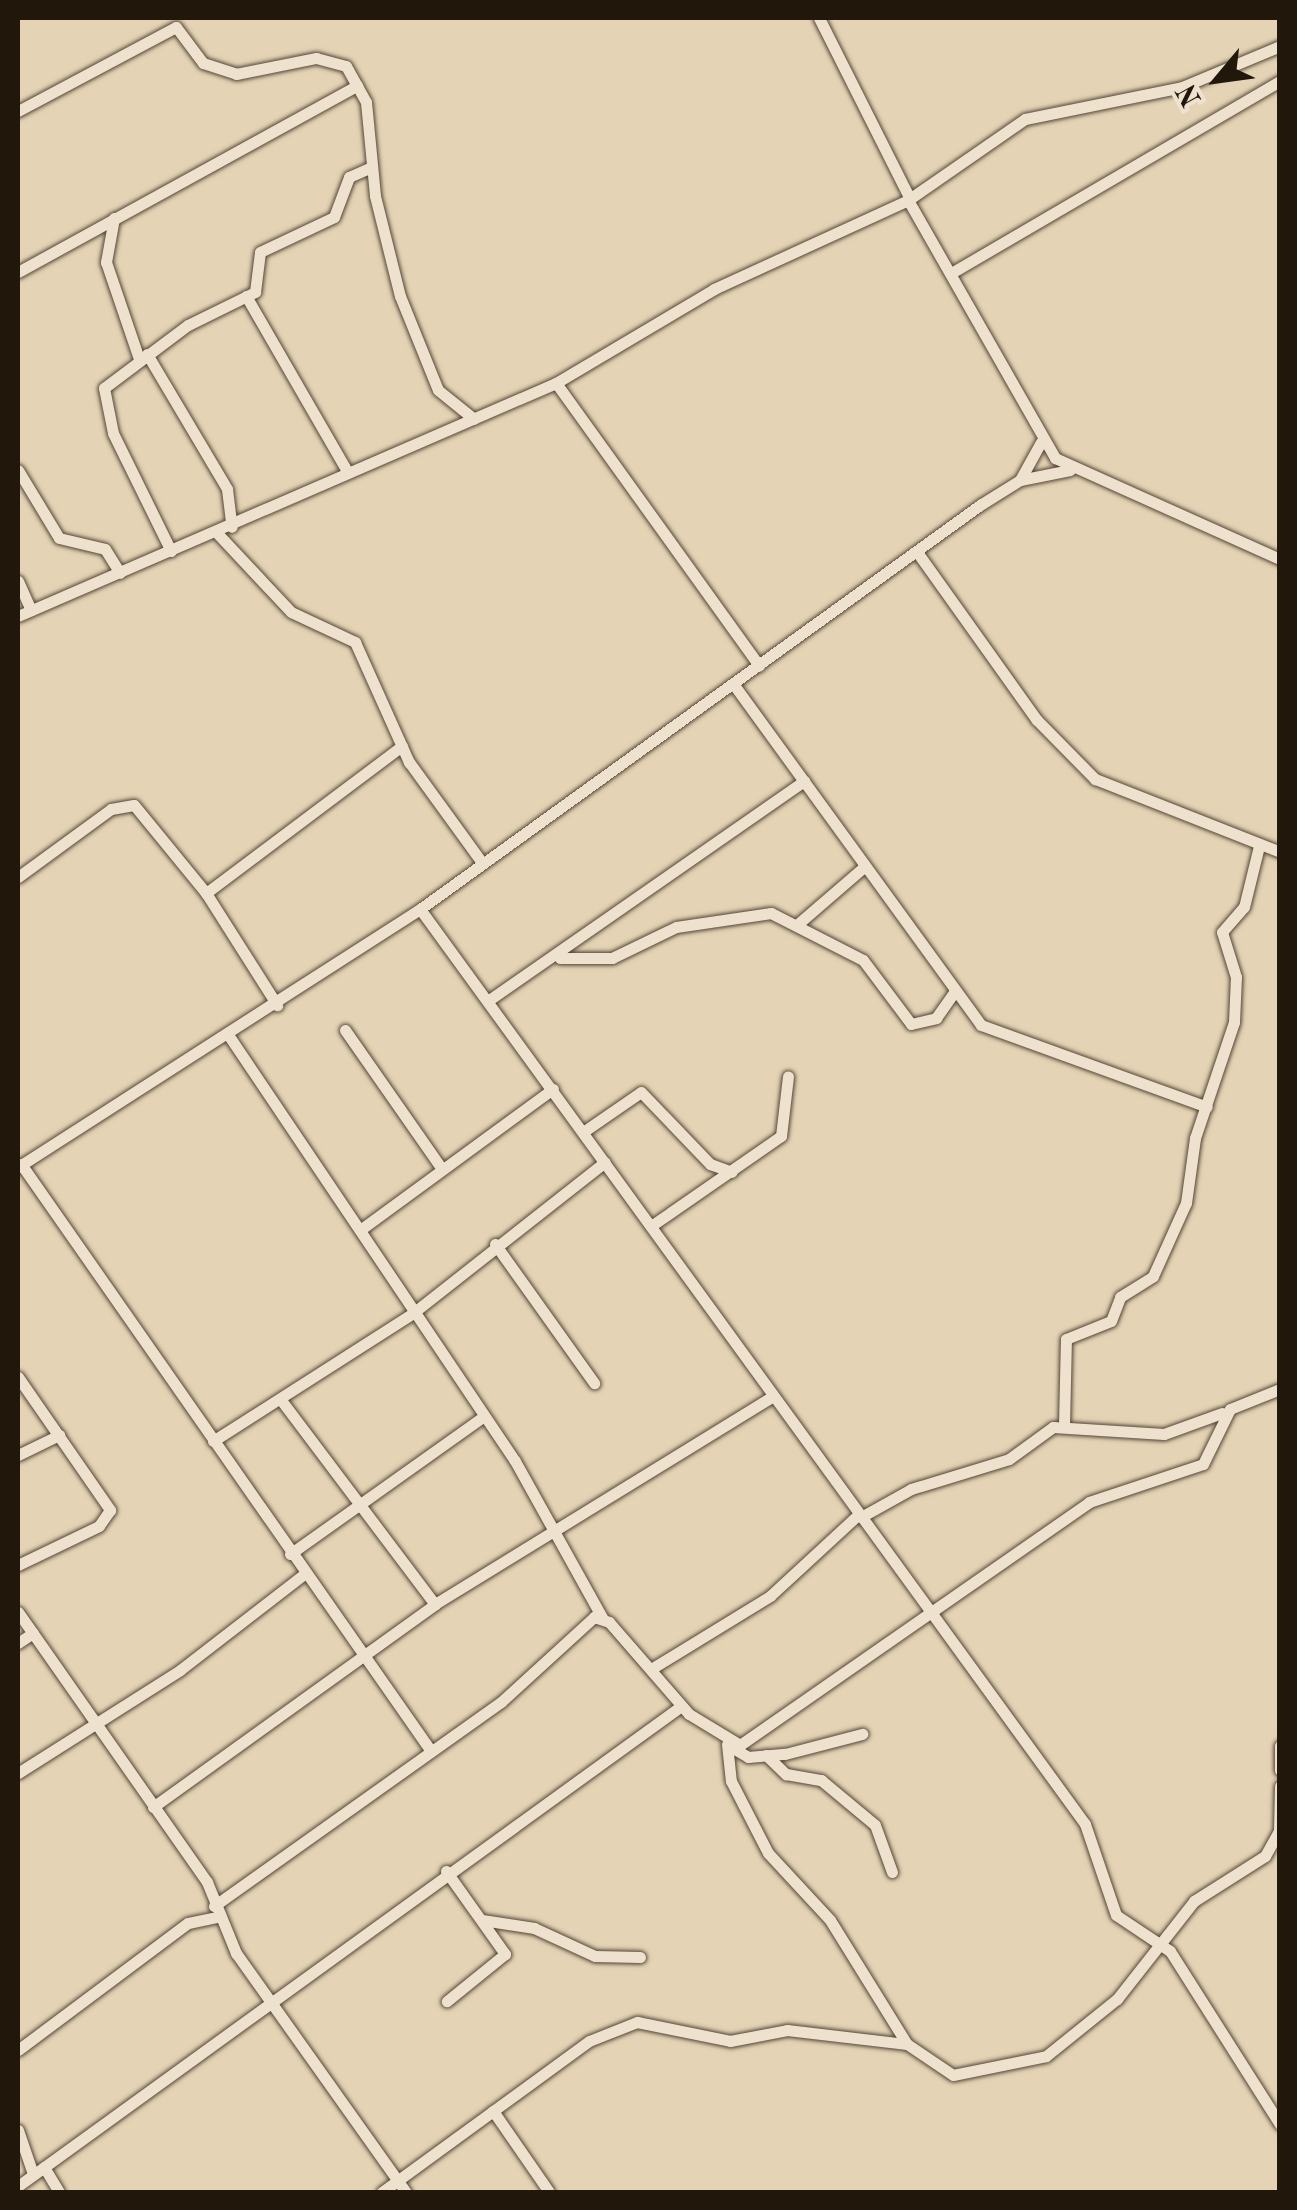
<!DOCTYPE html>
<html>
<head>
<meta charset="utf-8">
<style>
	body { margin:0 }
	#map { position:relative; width:1297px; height:2210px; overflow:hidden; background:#e5d3b5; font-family:"Old Standard TT",serif }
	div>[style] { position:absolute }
	.roads { filter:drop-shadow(0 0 2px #534636) drop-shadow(0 0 2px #534636) }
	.street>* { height:11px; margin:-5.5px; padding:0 5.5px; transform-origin:5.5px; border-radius:5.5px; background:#eee2cf }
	span { translate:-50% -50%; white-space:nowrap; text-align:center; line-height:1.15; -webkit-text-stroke:10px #eee2cf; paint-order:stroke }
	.frame { position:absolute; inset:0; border:20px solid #22170b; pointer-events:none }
	.north { position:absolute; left:1167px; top:30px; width:100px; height:100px; -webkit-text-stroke:8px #eee2cf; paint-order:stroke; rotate:241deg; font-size:28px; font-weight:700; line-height:40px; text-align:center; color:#22170b }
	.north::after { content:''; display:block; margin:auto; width:35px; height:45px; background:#22170b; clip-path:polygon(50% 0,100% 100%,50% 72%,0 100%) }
</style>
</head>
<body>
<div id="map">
	<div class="roads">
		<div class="street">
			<div style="left:819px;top:18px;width:203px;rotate:63.3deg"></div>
			<div style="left:18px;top:111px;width:179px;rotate:-28deg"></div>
			<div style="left:176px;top:27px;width:45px;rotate:53.1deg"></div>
			<div style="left:203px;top:63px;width:35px;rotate:18deg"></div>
			<div style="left:236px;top:74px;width:82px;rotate:-11.3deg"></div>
			<div style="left:316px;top:58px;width:31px;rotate:15deg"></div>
			<div style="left:346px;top:66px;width:41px;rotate:60.9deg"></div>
			<div style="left:366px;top:102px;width:94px;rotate:84.5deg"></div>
			<div style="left:375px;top:196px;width:103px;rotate:76deg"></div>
			<div style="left:400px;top:296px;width:101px;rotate:68deg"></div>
			<div style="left:438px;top:390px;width:46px;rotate:38.9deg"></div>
			<div style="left:908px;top:200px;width:297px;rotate:60.3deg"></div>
			<div style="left:1055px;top:458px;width:247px;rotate:24.2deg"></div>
			<div style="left:114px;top:218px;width:45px;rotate:100.3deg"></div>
			<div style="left:106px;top:262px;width:102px;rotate:71.2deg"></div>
			<div style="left:18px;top:272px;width:387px;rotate:-28.8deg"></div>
			<div style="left:953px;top:272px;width:379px;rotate:-30.3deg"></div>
			<div style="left:246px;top:296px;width:204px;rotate:60deg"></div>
			<div style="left:147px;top:354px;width:157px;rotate:59.3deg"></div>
			<div style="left:227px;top:489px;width:38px;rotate:83deg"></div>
			<div style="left:556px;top:383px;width:348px;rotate:54.3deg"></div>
			<div style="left:18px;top:470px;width:79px;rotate:58.9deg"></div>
			<div style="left:59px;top:538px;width:47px;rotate:13.4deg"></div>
			<div style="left:105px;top:549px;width:28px;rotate:58deg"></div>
			<div style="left:1020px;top:480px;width:43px;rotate:-61.1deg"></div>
			<div style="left:217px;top:533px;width:108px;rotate:46.9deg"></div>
			<div style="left:291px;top:612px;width:71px;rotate:25.1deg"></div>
			<div style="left:355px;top:642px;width:132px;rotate:65.8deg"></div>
			<div style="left:409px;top:762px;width:122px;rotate:54deg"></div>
			<div style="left:171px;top:551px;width:131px;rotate:-116.2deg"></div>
			<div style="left:113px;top:433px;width:46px;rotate:-101.3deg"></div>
			<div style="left:104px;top:388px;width:105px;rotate:-36.9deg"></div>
			<div style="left:188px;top:325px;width:75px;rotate:-26.2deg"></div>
			<div style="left:255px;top:292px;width:40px;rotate:-82.9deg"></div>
			<div style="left:260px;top:252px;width:82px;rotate:-25.3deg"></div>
			<div style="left:334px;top:217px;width:43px;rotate:-69.4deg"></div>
			<div style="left:349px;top:177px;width:24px;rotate:-24deg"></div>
			<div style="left:917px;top:552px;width:206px;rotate:54.5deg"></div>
			<div style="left:1037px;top:720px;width:83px;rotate:45.5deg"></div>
			<div style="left:1095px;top:779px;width:199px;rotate:21.5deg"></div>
			<div style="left:18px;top:581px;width:32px;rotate:66deg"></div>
			<div style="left:18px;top:616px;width:586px;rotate:-23.42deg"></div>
			<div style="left:556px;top:383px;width:184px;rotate:-30.7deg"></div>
			<div style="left:714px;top:289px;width:213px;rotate:-24.6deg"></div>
			<div style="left:908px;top:200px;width:142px;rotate:-34.7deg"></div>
			<div style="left:1025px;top:119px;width:160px;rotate:-11.5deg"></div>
			<div style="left:1182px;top:87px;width:106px;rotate:-22.7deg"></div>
			<div style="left:734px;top:685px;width:420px;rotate:54deg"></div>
			<div style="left:981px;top:1025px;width:240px;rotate:19.9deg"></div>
			<div style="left:18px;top:877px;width:115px;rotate:-36.2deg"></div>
			<div style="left:111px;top:809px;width:23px;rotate:-10deg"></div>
			<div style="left:134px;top:805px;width:114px;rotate:50.7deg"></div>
			<div style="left:206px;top:893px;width:133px;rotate:57.6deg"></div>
			<div style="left:206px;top:893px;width:245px;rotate:-36.9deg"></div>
			<div style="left:420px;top:909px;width:1131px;rotate:53.99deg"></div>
			<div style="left:1085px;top:1824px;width:96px;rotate:71.2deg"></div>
			<div style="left:1116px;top:1915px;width:65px;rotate:33.7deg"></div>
			<div style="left:1170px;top:1951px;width:205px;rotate:57.6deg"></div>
			<div style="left:799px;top:923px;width:87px;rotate:-40.8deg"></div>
			<div style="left:560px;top:958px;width:52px"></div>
			<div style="left:612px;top:958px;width:71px;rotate:-25.8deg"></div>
			<div style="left:676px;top:927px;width:96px;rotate:-8.4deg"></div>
			<div style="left:771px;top:913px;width:103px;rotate:27.1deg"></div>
			<div style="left:863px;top:960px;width:80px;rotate:53.1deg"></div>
			<div style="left:911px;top:1024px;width:26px;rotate:-13deg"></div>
			<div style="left:936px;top:1018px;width:32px;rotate:-55deg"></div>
			<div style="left:489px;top:1000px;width:384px;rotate:-34.8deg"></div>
			<div style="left:345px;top:1030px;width:169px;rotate:55.1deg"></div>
			<div style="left:229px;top:1036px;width:512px;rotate:56.06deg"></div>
			<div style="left:515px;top:1461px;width:179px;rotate:60.9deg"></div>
			<div style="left:583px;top:1132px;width:70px;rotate:-34.6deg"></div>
			<div style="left:641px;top:1092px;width:100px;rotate:46.2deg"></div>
			<div style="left:710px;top:1164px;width:23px;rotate:20deg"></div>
			<div style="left:21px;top:1164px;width:716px;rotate:55.07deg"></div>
			<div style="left:18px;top:1167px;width:478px;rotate:-32.7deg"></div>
			<div style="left:420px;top:909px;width:691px;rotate:-35.81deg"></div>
			<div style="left:980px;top:505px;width:47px;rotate:-32deg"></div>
			<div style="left:1020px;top:480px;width:51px;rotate:-11.3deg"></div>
			<div style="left:651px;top:1226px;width:158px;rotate:-34.7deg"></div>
			<div style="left:781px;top:1136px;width:60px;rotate:-83.3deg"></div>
			<div style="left:360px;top:1230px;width:239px;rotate:-36.2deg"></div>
			<div style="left:495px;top:1244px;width:171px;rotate:54.5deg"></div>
			<div style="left:18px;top:1377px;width:162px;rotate:55.3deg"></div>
			<div style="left:110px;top:1510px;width:19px;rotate:125deg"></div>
			<div style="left:99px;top:1526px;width:90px;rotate:154.3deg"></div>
			<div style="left:281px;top:1400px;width:256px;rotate:53deg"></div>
			<div style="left:1064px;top:1425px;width:86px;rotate:-88.7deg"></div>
			<div style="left:1066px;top:1339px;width:48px;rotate:-21.8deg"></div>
			<div style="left:1111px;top:1321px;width:26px;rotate:-69deg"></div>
			<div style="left:1120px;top:1297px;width:39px;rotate:-32deg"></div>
			<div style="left:1153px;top:1276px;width:80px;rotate:-65.7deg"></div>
			<div style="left:1186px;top:1203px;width:66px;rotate:-82.1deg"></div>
			<div style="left:1195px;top:1138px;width:122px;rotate:-71.4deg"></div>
			<div style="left:1234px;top:1022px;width:45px;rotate:-87.5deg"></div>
			<div style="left:1236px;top:977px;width:47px;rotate:-107.3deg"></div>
			<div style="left:1222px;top:932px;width:33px;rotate:-49deg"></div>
			<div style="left:1244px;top:907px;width:63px;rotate:-76.2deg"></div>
			<div style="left:213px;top:1441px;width:237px;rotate:-32.6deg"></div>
			<div style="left:413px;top:1313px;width:244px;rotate:-38.2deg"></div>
			<div style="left:18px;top:1455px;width:46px;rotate:-26deg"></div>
			<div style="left:861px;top:1517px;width:57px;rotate:-29.2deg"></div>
			<div style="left:911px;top:1489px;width:102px;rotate:-17deg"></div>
			<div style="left:1009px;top:1459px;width:54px;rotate:-36deg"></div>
			<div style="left:1053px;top:1427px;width:111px;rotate:3.6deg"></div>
			<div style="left:1164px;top:1434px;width:62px;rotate:-19.9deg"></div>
			<div style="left:290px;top:1554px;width:238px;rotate:-35.4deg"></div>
			<div style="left:18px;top:1612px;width:330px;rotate:55deg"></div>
			<div style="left:207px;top:1882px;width:77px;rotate:67.8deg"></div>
			<div style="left:236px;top:1953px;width:293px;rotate:54.6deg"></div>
			<div style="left:18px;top:1643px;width:18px;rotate:-34deg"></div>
			<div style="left:651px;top:1669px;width:140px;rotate:-31.5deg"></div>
			<div style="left:770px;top:1596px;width:121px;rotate:-42.7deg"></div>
			<div style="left:727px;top:1744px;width:37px;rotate:84deg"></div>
			<div style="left:731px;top:1781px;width:81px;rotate:62.8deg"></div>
			<div style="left:768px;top:1853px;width:91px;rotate:47.2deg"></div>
			<div style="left:830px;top:1920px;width:146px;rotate:58.2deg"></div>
			<div style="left:1280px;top:1746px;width:24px;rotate:90deg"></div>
			<div style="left:731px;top:1747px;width:20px;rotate:30deg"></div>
			<div style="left:748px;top:1757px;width:37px;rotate:-5deg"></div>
			<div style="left:785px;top:1754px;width:80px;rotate:-14.6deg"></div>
			<div style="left:766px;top:1755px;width:28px;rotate:44deg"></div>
			<div style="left:786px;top:1774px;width:36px;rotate:10deg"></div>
			<div style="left:821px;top:1780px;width:70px;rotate:39.8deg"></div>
			<div style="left:875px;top:1825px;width:50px;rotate:70.1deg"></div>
			<div style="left:18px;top:1773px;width:192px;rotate:-32.4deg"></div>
			<div style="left:180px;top:1670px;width:157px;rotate:-37.7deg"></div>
			<div style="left:153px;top:1807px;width:347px;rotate:-35.7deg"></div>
			<div style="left:435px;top:1604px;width:393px;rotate:-31.6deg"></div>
			<div style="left:446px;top:1871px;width:102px;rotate:54.6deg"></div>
			<div style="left:505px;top:1954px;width:75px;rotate:141deg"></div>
			<div style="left:214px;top:1906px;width:352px;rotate:-35.4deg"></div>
			<div style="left:501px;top:1702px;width:126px;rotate:-42.4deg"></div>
			<div style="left:594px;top:1617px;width:16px;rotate:18deg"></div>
			<div style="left:609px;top:1622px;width:122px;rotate:49deg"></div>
			<div style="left:689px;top:1714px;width:60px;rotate:31.3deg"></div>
			<div style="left:740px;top:1745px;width:425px;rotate:-34.8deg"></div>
			<div style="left:1089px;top:1502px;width:120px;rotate:-18.4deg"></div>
			<div style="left:1203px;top:1464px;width:61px;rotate:-63.9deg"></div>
			<div style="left:1230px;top:1409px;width:54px;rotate:-21.8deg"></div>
			<div style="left:482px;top:1920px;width:53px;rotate:8.7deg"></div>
			<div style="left:534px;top:1928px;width:67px;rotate:24.7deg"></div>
			<div style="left:595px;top:1956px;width:45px;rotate:1.3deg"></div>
			<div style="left:18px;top:2050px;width:212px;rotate:-36.8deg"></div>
			<div style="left:188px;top:1923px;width:30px;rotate:-12deg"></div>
			<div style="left:493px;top:2111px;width:98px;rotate:55.3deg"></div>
			<div style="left:18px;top:2130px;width:46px;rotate:71.2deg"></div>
			<div style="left:44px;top:2167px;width:29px;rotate:59deg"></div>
			<div style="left:18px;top:2186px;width:817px;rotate:-35.89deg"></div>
			<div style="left:382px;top:2192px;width:256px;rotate:-36.1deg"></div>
			<div style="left:589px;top:2041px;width:52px;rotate:-21.6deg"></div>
			<div style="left:637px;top:2022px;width:95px;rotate:11.5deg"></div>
			<div style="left:730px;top:2041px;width:58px;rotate:-10.9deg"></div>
			<div style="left:787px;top:2030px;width:121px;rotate:6.7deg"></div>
			<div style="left:907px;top:2044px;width:55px;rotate:34deg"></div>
			<div style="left:953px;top:2075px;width:95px;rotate:-11.5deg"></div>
			<div style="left:1046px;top:2056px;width:91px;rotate:-38.8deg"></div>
			<div style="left:1117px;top:1999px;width:125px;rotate:-51.8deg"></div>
			<div style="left:1194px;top:1901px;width:84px;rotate:-32.4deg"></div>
			<div style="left:1265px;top:1856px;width:29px;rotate:-61deg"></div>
			<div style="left:1279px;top:1831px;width:45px;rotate:-88.7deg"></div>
		</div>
	</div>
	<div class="frame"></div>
	<div class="north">N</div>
</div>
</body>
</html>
